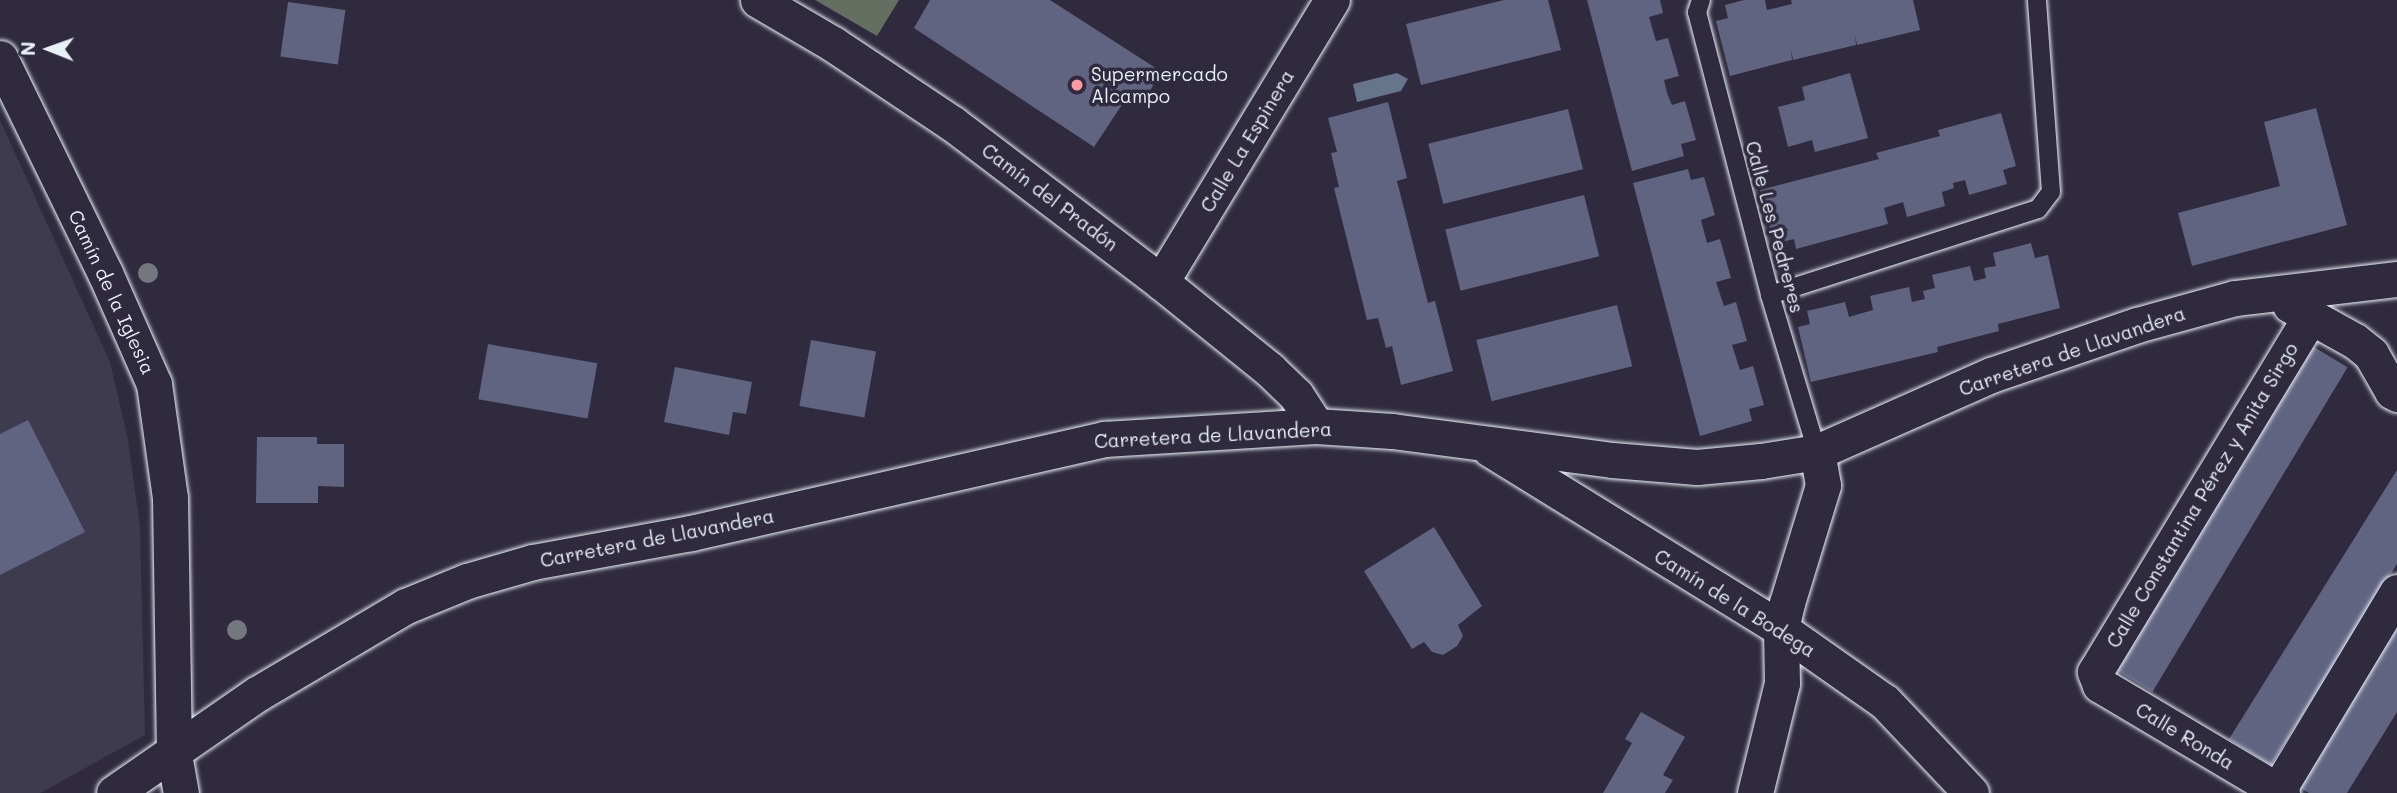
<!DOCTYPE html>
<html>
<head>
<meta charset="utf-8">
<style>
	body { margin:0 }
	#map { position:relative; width:2397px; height:793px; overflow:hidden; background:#2f2a3d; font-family:Mali,sans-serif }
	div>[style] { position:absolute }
	.built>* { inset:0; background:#3e3b51 }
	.green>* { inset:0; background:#646e61 }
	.water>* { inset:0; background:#66748c }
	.building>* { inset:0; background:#606481; transform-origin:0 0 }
	.roads { filter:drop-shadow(0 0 2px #e8f1f8) drop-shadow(0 0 2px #e8f1f8) }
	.lane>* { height:18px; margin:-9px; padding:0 9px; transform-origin:9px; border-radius:9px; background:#2f2a3d }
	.street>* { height:35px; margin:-17.5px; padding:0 17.5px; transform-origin:17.5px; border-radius:17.5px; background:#2f2a3d }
	.trees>* { width:20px; height:20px; margin:-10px; border-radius:50%; background:#74777e }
	.dots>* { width:19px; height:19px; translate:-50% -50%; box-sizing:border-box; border:4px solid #2f2a3d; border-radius:50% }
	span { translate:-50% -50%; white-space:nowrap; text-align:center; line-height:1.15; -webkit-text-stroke:7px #2f2a3d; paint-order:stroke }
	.poi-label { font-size:19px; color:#e8f1f8 }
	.left { translate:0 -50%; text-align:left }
	.street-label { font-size:19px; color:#e8f1f8 }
	.north { position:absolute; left:14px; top:14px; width:70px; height:70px; -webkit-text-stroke:5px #2f2a3d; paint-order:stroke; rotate:271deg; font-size:19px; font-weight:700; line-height:28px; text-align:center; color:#e8f1f8 }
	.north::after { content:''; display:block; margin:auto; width:24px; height:32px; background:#e8f1f8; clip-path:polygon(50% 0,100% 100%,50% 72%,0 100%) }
</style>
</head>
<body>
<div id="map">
	<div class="built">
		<div style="clip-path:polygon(0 120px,110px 362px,128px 440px,140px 527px,145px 735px,40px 793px,0 793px)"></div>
	</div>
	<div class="green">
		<div style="clip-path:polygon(815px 0,899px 0,877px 36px)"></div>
	</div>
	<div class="water">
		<div style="clip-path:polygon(1397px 73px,1408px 79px,1401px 91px,1357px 102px,1353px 84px)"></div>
	</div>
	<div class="building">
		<div style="clip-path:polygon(930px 0,1050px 0,1162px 72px,1140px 106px,1127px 97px,1094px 147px,914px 28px)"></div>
		<div style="clip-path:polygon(1504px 0,1548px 0,1561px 50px,1421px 85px,1406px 24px)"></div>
		<div style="clip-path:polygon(1587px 0,1660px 0,1663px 13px,1649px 17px,1656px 41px,1668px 38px,1679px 76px,1664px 80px,1667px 93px,1672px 105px,1685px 101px,1696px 140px,1681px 144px,1684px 156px,1632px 171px)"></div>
		<div style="clip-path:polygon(1744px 0,1765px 0,1767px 10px,1792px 4px,1791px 0,1913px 0,1920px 30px,1857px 45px,1855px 35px,1856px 45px,1793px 60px,1791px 50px,1792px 60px,1730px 76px,1716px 21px,1728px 18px,1725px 5px)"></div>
		<div style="left:288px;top:2px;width:58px;height:55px;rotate:8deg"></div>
		<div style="clip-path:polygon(1850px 73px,1868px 138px,1815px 152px,1812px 140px,1788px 147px,1778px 107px,1805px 100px,1802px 87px)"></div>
		<div style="clip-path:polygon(1388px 102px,1407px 178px,1397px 181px,1428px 303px,1435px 301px,1453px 371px,1401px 385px,1392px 346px,1386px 348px,1378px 318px,1367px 320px,1334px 188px,1339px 187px,1331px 153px,1337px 152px,1328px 118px)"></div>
		<div style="clip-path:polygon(2316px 108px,2347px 225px,2192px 266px,2178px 213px,2280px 186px,2264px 122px)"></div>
		<div style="left:1568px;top:109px;width:62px;height:144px;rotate:76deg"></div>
		<div style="clip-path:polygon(2001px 113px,2016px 166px,2003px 170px,2007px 184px,1969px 195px,1965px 180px,1953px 183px,1954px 188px,1942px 192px,1945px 206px,1907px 217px,1903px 202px,1884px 208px,1888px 224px,1796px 249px,1794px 239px,1774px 244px,1760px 190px,1879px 159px,1876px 153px,1940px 136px,1938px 130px)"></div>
		<div style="clip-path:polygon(1688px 169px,1691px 180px,1704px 177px,1715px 215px,1701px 220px,1707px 243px,1720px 239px,1731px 278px,1716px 282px,1724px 306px,1736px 302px,1747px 341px,1732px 345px,1740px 370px,1753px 366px,1764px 405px,1749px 409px,1752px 421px,1700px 436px,1633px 183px)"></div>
		<div style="left:1584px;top:195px;width:63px;height:143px;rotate:76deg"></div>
		<div style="clip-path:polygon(2031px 243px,2035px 258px,2048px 255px,2060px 308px,1998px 324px,1999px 331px,1937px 347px,1938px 352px,1811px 382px,1798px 327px,1810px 324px,1807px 311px,1845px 302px,1849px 317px,1873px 310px,1870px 296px,1909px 287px,1912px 302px,1925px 299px,1923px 291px,1935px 288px,1932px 275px,1970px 266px,1974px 281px,1986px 278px,1984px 268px,1996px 266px,1993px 253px)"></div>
		<div style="left:1617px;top:305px;width:63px;height:145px;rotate:76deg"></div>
		<div style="left:811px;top:340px;width:66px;height:67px;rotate:10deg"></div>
		<div style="left:488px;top:344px;width:111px;height:56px;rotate:10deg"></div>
		<div style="left:2309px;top:344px;width:45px;height:379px;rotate:31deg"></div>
		<div style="clip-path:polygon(675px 367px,752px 382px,746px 414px,733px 412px,729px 435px,664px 422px)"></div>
		<div style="clip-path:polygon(28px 420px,85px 532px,0 575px,0 434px)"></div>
		<div style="clip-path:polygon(257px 437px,317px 437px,317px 444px,344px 444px,344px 487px,318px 486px,318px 503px,256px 503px)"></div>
		<div style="clip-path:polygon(2397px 470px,2397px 564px,2271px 765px,2229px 739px)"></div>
		<div style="clip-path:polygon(1434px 527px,1482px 606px,1458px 625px,1463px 636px,1457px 646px,1443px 655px,1432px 652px,1424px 642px,1412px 649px,1364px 571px)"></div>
		<div style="clip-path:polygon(2397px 622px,2397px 712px,2347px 793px,2309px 793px,2297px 786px)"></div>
		<div style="clip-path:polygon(1641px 712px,1685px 737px,1663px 775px,1673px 780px,1665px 793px,1603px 793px,1632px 743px,1625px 739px)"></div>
	</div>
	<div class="roads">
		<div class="lane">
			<div style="left:1701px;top:0;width:13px;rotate:108deg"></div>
			<div style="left:1697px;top:12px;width:292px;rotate:75.5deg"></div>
			<div style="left:1770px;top:295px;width:164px;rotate:73.3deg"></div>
			<div style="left:1770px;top:295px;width:281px;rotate:-17.8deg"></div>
			<div style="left:2038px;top:209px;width:21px;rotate:-53deg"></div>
			<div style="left:2051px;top:192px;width:193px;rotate:-94.2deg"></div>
		</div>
		<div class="street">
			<div style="left:758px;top:0;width:87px;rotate:30.4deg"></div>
			<div style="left:833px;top:44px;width:144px;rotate:33.7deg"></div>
			<div style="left:953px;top:124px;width:261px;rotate:37.2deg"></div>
			<div style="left:1161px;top:282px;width:140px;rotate:38.9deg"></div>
			<div style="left:1270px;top:370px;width:36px;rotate:44deg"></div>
			<div style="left:1296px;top:395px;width:37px;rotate:57deg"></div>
			<div style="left:0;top:58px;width:239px;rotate:64deg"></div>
			<div style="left:105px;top:273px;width:121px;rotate:66.2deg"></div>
			<div style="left:154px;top:384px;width:115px;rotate:82deg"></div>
			<div style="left:170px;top:498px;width:256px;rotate:89.1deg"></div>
			<div style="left:174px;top:754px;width:40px;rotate:80deg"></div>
			<div style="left:1161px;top:282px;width:330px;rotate:-58.8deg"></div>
			<div style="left:2290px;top:305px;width:74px;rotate:29deg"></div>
			<div style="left:2355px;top:341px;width:21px;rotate:39deg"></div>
			<div style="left:2371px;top:354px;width:43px;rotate:60.4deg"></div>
			<div style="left:2392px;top:391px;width:6px;rotate:31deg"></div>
			<div style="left:1490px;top:449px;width:342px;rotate:31.7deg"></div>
			<div style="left:1781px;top:629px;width:127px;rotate:35.1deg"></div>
			<div style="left:1885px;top:702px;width:125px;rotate:46.6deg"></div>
			<div style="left:2278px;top:790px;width:231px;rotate:-59deg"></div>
			<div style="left:114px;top:793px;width:174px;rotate:-34.7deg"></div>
			<div style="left:257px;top:694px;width:173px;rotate:-30.6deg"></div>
			<div style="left:406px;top:606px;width:66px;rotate:-22.3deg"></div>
			<div style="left:467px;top:581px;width:69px;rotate:-16.1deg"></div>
			<div style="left:533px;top:562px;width:161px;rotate:-10.4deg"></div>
			<div style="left:691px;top:533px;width:424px;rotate:-12.8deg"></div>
			<div style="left:1104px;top:439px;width:212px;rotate:-3.5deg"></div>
			<div style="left:1316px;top:426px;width:76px;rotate:3.8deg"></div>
			<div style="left:1392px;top:431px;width:222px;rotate:7.5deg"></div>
			<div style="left:1612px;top:460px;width:85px;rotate:4.7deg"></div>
			<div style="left:1697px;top:467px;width:64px;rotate:-5.4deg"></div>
			<div style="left:1761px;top:461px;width:57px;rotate:-9.1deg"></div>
			<div style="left:1817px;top:452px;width:190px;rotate:-23.9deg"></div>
			<div style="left:1991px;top:375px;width:154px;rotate:-18.9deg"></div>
			<div style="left:2137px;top:325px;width:102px;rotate:-15.4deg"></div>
			<div style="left:2235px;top:298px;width:163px;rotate:-6.7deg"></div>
			<div style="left:1755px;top:793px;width:113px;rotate:-76.2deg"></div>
			<div style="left:1782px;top:683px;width:54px;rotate:-91.1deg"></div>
			<div style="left:1781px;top:629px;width:27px;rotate:-77deg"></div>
			<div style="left:1787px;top:603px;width:123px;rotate:-73deg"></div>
			<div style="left:1823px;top:485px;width:34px;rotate:-100deg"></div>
			<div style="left:2282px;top:793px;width:212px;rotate:-149.3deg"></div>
			<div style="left:2100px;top:685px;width:14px;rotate:-111deg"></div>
			<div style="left:2095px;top:672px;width:414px;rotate:-58.8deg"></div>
		</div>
	</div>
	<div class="trees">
		<div style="left:148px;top:273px"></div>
		<div style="left:237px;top:630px"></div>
	</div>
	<div class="dots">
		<div style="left:1077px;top:85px;background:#ff9aa2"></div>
	</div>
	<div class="poi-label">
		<span class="left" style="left:1091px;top:85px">Supermercado<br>Alcampo</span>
	</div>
	<div class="street-label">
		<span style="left:1247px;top:141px;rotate:-59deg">Calle La Espinera</span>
		<span style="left:1050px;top:197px;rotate:37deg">Camín del Pradón</span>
		<span style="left:1775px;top:227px;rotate:75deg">Calle Les Pedreres</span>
		<span style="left:112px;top:292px;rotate:65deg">Camín de la Iglesia</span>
		<span style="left:2072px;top:351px;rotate:-19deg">Carretera de Llavandera</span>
		<span style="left:1213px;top:435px;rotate:-3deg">Carretera de Llavandera</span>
		<span style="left:2202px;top:495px;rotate:-59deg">Calle Constantina Pérez y Anita Sirgo</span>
		<span style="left:657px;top:538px;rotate:-11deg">Carretera de Llavandera</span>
		<span style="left:1735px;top:603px;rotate:32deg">Camín de la Bodega</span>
		<span style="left:2185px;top:736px;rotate:31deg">Calle Ronda</span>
	</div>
	<div class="north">N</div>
</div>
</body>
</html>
